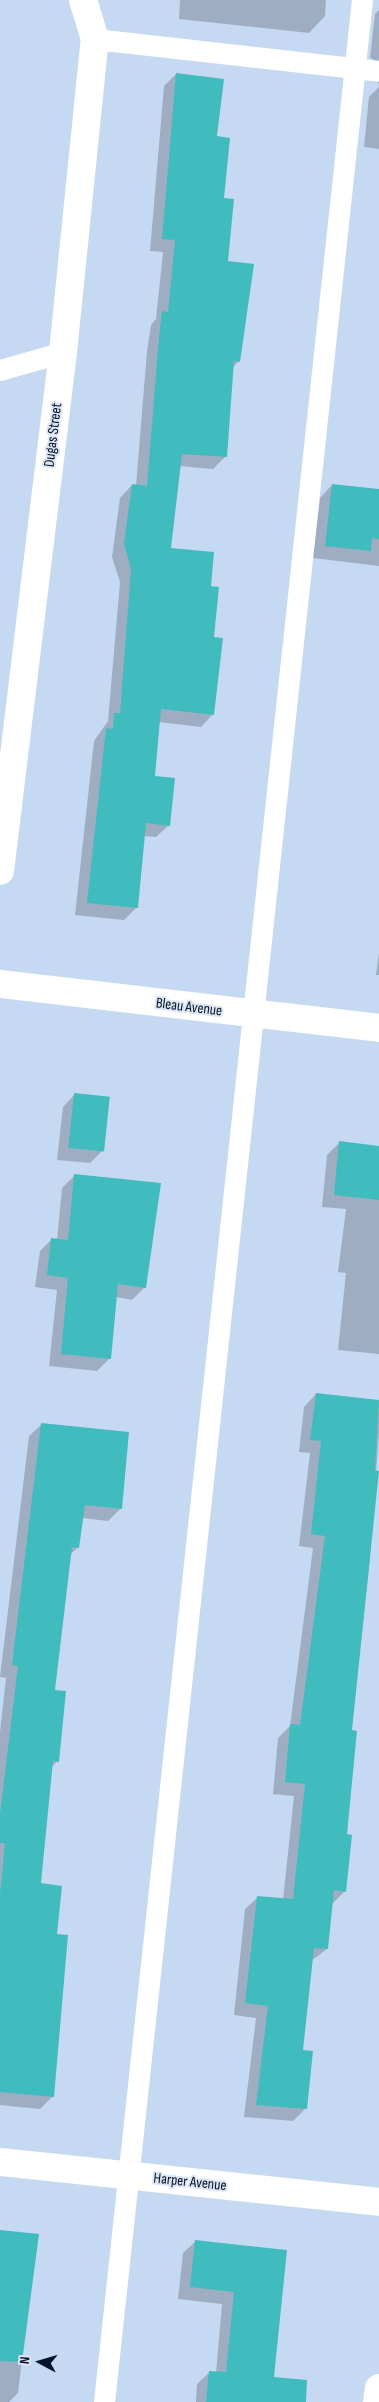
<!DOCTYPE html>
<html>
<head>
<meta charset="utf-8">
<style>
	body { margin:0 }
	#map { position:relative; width:379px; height:2402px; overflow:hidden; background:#c6d9f2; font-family:"Sofia Sans Condensed",sans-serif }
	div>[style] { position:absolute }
	.shadow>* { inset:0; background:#0003 }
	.building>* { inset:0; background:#41bcbe; transform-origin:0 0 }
	.service>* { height:21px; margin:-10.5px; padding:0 10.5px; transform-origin:10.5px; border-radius:10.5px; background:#fff }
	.minor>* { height:28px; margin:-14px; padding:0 14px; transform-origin:14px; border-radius:14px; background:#fff }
	.tertiary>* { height:28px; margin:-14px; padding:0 14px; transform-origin:14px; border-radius:14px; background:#fff }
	span { translate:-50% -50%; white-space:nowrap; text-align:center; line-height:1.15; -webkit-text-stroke:4px #dce5f2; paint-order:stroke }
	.street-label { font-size:15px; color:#04132a }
	.north { position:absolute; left:15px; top:2337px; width:50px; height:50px; -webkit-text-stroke:4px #dce5f2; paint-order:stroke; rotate:276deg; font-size:14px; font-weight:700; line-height:20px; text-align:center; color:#04132a }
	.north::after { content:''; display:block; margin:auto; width:18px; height:22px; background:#04132a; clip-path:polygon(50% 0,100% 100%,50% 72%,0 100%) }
</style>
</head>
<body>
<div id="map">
	<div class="shadow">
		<div style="clip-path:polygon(180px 0,326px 0,325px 16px,309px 33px,179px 19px)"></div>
		<div style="clip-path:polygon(379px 10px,379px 84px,372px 73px,373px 59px,370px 58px,375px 14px)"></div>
		<div style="clip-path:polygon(176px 74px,215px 138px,239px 361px,232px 368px,226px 456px,213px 469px,179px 466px,170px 549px,209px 587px,213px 714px,201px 727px,159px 722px,154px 777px,169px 825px,156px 837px,144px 836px,137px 907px,124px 920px,75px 915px,94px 741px,108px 721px,120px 582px,112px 557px,120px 498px,132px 485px,136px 486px,147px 351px,151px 325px,156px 319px,163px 252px,150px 251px,164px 86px)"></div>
		<div style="clip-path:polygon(379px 87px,379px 149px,364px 147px,369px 97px)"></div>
		<div style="clip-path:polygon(332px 485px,379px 491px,379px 566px,313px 558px,320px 498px)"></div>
		<div style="clip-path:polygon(379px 952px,379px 975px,376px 975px)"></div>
		<div style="clip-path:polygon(75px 1094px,102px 1151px,90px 1163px,57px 1160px,63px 1107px)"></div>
		<div style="clip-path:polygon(340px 1142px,379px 1147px,379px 1354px,338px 1350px,346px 1273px,338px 1272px,346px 1209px,322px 1207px,327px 1155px)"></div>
		<div style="clip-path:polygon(74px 1176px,145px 1287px,132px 1300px,116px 1297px,109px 1359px,97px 1371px,49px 1366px,57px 1290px,35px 1287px,40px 1251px,52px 1239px,57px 1240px,62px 1188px)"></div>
		<div style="clip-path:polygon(316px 1394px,379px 1401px,379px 1432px,369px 1568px,351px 1731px,345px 1891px,332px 1904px,327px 1949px,311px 1961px,302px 2051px,306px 2108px,293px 2121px,244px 2117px,256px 2018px,234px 2015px,245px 1909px,258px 1897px,283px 1900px,294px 1796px,273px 1794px,278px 1738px,290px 1726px,313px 1548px,299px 1546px,310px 1453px,299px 1452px,304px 1407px)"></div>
		<div style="clip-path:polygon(42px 1424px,121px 1508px,108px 1521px,82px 1518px,78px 1547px,70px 1555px,54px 1691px,58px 1761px,51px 1767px,39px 1884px,55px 1935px,52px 2097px,40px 2109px,0 2105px,0 1732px,6px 1678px,0 1677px,29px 1436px)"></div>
		<div style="clip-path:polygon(0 2232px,37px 2236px,18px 2393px,9px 2402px,0 2402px)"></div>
		<div style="clip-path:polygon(196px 2241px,286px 2251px,273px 2378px,278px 2402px,196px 2402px,197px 2384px,210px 2372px,216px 2373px,222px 2304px,178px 2299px,183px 2253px)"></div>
	</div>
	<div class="building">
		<div style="clip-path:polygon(176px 73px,224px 79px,217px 136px,230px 138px,224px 198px,234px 199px,228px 261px,254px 264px,240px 362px,234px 361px,227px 457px,182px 454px,171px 548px,214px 552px,211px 586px,219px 587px,214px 637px,223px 638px,214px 715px,161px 709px,155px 776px,175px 778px,170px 826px,146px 823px,138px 908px,87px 903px,106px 728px,113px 729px,114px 713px,120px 713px,131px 569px,124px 544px,132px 484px,147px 486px,159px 337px,162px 311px,168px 312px,175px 240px,162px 239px)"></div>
		<div style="clip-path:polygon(332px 484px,379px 489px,379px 539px,372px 538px,371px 551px,325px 546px)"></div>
		<div style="left:74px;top:1093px;width:36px;height:55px;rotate:6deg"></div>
		<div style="clip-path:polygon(339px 1141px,379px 1146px,379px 1200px,334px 1195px)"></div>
		<div style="clip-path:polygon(74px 1174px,161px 1183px,146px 1288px,118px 1284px,111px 1359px,61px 1354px,68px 1278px,47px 1275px,51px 1238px,68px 1240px)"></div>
		<div style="clip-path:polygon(316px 1393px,379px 1400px,375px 1470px,379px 1471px,352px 1730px,357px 1731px,347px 1834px,352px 1835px,346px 1892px,334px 1890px,328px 1949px,314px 1948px,303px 2050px,313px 2051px,307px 2109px,256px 2105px,268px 2006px,245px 2003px,257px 1896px,293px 1899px,305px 1784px,285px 1782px,290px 1724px,300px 1725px,325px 1536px,311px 1534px,321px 1441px,310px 1440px)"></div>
		<div style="clip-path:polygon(41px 1423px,129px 1432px,122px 1509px,85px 1505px,79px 1548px,72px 1547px,55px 1690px,66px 1691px,59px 1762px,53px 1761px,41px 1883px,62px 1886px,57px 1934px,68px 1935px,54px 2097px,0 2092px,0 1894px,5px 1843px,0 1843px,0 1814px,18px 1666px,12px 1665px)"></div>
		<div style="clip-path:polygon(0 2230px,39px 2234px,22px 2362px,0 2361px)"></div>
		<div style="clip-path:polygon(195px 2240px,287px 2250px,274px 2377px,307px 2380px,306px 2402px,206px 2402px,209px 2371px,226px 2372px,234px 2292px,190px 2287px)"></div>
	</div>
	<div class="service">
		<div style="left:95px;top:39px;width:286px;rotate:6.4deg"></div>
		<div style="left:0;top:370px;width:66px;rotate:-15.9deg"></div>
		<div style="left:104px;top:2402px;width:2416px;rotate:-83.87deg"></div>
	</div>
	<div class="minor">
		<div style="left:0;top:871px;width:523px;rotate:-83.08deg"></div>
		<div style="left:63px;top:352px;width:315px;rotate:-84.2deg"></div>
		<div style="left:95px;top:39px;width:41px;rotate:-107.1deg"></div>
		<div style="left:0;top:984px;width:382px;rotate:6.6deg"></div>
		<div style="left:0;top:2162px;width:381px;rotate:6deg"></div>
	</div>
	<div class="tertiary">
		<div style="left:377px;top:2402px;width:14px;rotate:-82deg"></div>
	</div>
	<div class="street-label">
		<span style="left:53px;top:435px;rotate:-83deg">Dugas Street</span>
		<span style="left:189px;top:1007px;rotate:7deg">Bleau Avenue</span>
		<span style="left:190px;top:2182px;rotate:6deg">Harper Avenue</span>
	</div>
	<div class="north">N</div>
</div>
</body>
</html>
